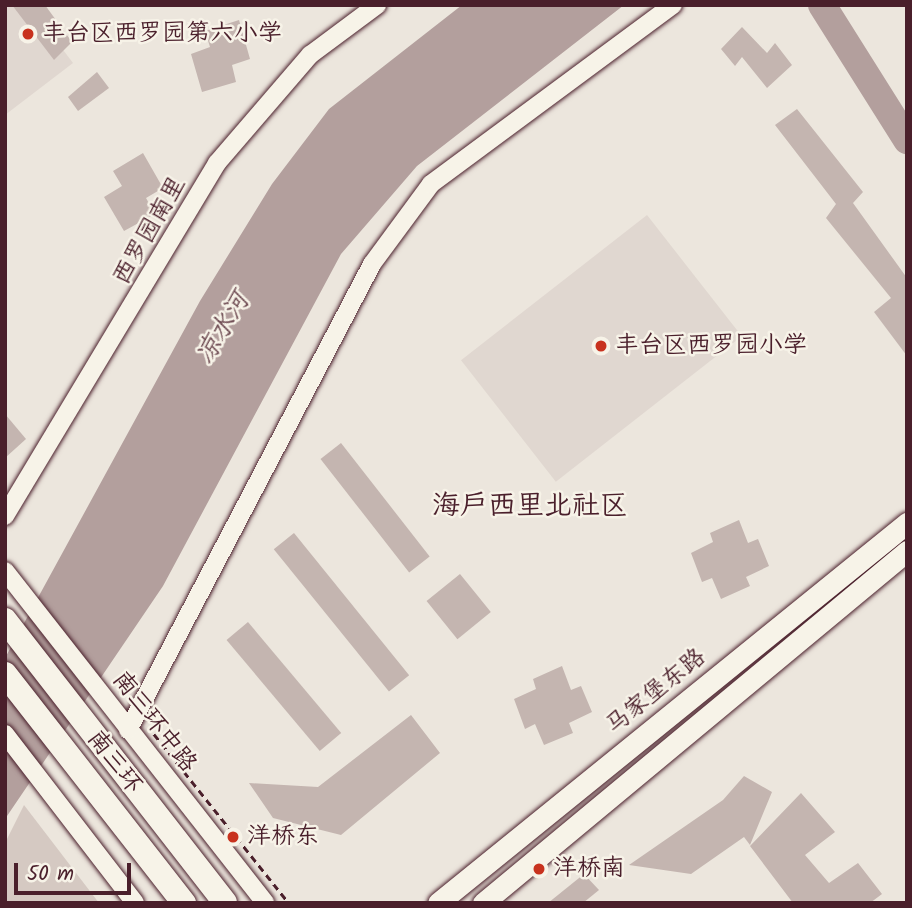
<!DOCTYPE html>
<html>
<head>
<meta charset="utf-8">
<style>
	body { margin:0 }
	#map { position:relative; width:912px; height:908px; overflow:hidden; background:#ece6dd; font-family:Kalam,"LXGW WenKai TC",sans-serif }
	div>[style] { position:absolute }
	.built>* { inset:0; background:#e0d7d0; transform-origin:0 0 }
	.green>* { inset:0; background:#d5c9c2 }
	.water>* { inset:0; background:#b39f9d }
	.river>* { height:28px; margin:-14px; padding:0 14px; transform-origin:14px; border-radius:14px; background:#b39f9d }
	.building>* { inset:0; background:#c4b5b0; transform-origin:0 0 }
	.path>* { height:2.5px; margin-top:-1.25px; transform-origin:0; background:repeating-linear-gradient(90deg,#4a1f2b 0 7px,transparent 0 12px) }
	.roads { filter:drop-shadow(0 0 2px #4a1f2b) drop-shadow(0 0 2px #4a1f2b) }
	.minor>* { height:18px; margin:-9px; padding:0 9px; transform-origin:9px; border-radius:9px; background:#f7f3e8 }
	.major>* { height:21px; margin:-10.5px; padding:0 10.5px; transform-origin:10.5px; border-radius:10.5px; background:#f7f3e8 }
	.highway>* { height:24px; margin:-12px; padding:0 12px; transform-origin:12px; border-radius:12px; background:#f7f3e8 }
	.dots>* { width:19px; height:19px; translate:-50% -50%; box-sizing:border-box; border:4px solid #f7f3e8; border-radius:50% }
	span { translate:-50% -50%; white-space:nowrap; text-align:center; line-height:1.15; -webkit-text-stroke:5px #f7f3e8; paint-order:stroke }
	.poi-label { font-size:24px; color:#4a1f2b }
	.left { translate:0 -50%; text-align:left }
	.street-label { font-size:24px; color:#4a1f2b }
	.water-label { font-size:26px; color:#6f4c53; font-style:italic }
	.quarter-label { font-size:28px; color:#4a1f2b }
	.frame { position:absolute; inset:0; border:7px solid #4a1f2b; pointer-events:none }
	.scale { position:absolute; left:14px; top:863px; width:117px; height:32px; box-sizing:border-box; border:4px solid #4a1f2b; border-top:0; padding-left:9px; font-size:21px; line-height:24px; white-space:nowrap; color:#4a1f2b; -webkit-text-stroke:5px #f7f3e8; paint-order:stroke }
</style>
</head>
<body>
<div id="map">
	<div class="built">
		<div style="clip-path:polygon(5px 5px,29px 5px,73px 63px,5px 115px)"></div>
		<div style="left:647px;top:215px;width:154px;height:236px;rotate:52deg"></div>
	</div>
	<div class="green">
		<div style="clip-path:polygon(24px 805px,99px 903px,5px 903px,5px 843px)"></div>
	</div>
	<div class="water">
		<div style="clip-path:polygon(462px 5px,624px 5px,417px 166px,341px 254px,163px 586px,5px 819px,5px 658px,200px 301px,272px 184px,329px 109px)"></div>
	</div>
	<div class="river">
		<div style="left:822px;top:5px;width:160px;rotate:57.8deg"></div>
	</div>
	<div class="building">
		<div style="clip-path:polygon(12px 5px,45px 5px,72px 42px,54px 60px)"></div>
		<div style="clip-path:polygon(239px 20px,250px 59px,232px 65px,236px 82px,202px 92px,191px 54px,210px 47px,205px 31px)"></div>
		<div style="clip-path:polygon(742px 27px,767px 53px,775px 43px,792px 65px,767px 88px,742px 57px,735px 66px,721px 49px)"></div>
		<div style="clip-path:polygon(97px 72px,109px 88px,78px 111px,68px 97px)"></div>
		<div style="clip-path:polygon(797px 109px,863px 192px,853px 203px,907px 278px,907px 356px,874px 312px,891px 298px,826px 218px,836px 204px,775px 125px)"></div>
		<div style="clip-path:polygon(143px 153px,163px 188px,146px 198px,155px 214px,124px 231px,104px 197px,122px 186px,113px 171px)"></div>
		<div style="clip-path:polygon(5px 414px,26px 439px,5px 458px)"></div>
		<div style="left:341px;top:443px;width:144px;height:26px;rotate:52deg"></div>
		<div style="clip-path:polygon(739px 520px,748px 543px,758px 539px,769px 566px,746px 577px,750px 586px,721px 599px,712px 578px,702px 582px,691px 553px,713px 542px,710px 533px)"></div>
		<div style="left:294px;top:533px;width:183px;height:26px;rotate:51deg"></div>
		<div style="left:460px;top:574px;width:49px;height:43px;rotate:51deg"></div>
		<div style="left:248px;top:622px;width:145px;height:28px;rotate:50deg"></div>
		<div style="clip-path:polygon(562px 666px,571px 690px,581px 686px,592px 712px,569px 723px,573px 733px,544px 745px,535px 724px,525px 729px,514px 699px,536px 689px,533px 679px)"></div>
		<div style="clip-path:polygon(411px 715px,440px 753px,341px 835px,273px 818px,249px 783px,318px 787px)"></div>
		<div style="clip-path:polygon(744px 776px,772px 792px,750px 845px,744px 837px,691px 874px,629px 865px,723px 800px)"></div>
		<div style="clip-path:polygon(801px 793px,835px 832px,805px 855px,829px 883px,858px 863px,882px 894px,870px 903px,793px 903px,750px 846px)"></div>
		<div style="clip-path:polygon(584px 874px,599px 890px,583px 903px,548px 903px)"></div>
	</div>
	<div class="path">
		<div style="left:154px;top:734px;width:216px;rotate:51.4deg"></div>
	</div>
	<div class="roads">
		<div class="minor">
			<div style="left:5px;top:516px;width:412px;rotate:-59deg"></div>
			<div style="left:217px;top:163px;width:143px;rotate:-49.3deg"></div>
			<div style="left:310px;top:55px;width:84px;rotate:-36.7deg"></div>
			<div style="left:5px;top:571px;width:422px;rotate:51.9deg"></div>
			<div style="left:128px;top:730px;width:526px;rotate:-62.36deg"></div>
			<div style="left:372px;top:264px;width:99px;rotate:-53.6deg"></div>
			<div style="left:431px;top:184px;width:301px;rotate:-36.5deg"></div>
			<div style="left:5px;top:734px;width:213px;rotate:52.4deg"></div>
		</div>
		<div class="major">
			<div style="left:438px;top:903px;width:604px;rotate:-39.02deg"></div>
			<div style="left:483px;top:903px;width:551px;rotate:-39.7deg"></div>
		</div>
		<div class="highway">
			<div style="left:5px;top:620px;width:358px;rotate:52.1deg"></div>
			<div style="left:5px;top:674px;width:291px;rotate:52deg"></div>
		</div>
	</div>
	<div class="dots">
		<div style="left:28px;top:34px;background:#c8321e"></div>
		<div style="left:601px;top:346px;background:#c8321e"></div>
		<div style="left:233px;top:837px;background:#c8321e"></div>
		<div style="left:539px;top:869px;background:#c8321e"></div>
	</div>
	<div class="poi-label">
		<span class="left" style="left:42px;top:34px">丰台区西罗园第六小学</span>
		<span class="left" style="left:615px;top:346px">丰台区西罗园小学</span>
		<span class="left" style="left:247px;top:837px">洋桥东</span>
		<span class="left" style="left:553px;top:869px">洋桥南</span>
	</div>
	<div class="street-label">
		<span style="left:150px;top:231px;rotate:-60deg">西罗园南里</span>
		<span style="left:656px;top:692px;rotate:-39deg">马家堡东路</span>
		<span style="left:154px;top:722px;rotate:52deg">南三环中路</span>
		<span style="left:114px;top:762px;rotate:52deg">南三环</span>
	</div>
	<div class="water-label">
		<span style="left:224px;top:329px;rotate:-59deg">凉水河</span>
	</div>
	<div class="quarter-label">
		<span style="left:530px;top:507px">海户西里北社区</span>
	</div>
	<div class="frame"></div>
	<div class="scale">50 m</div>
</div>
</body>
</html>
